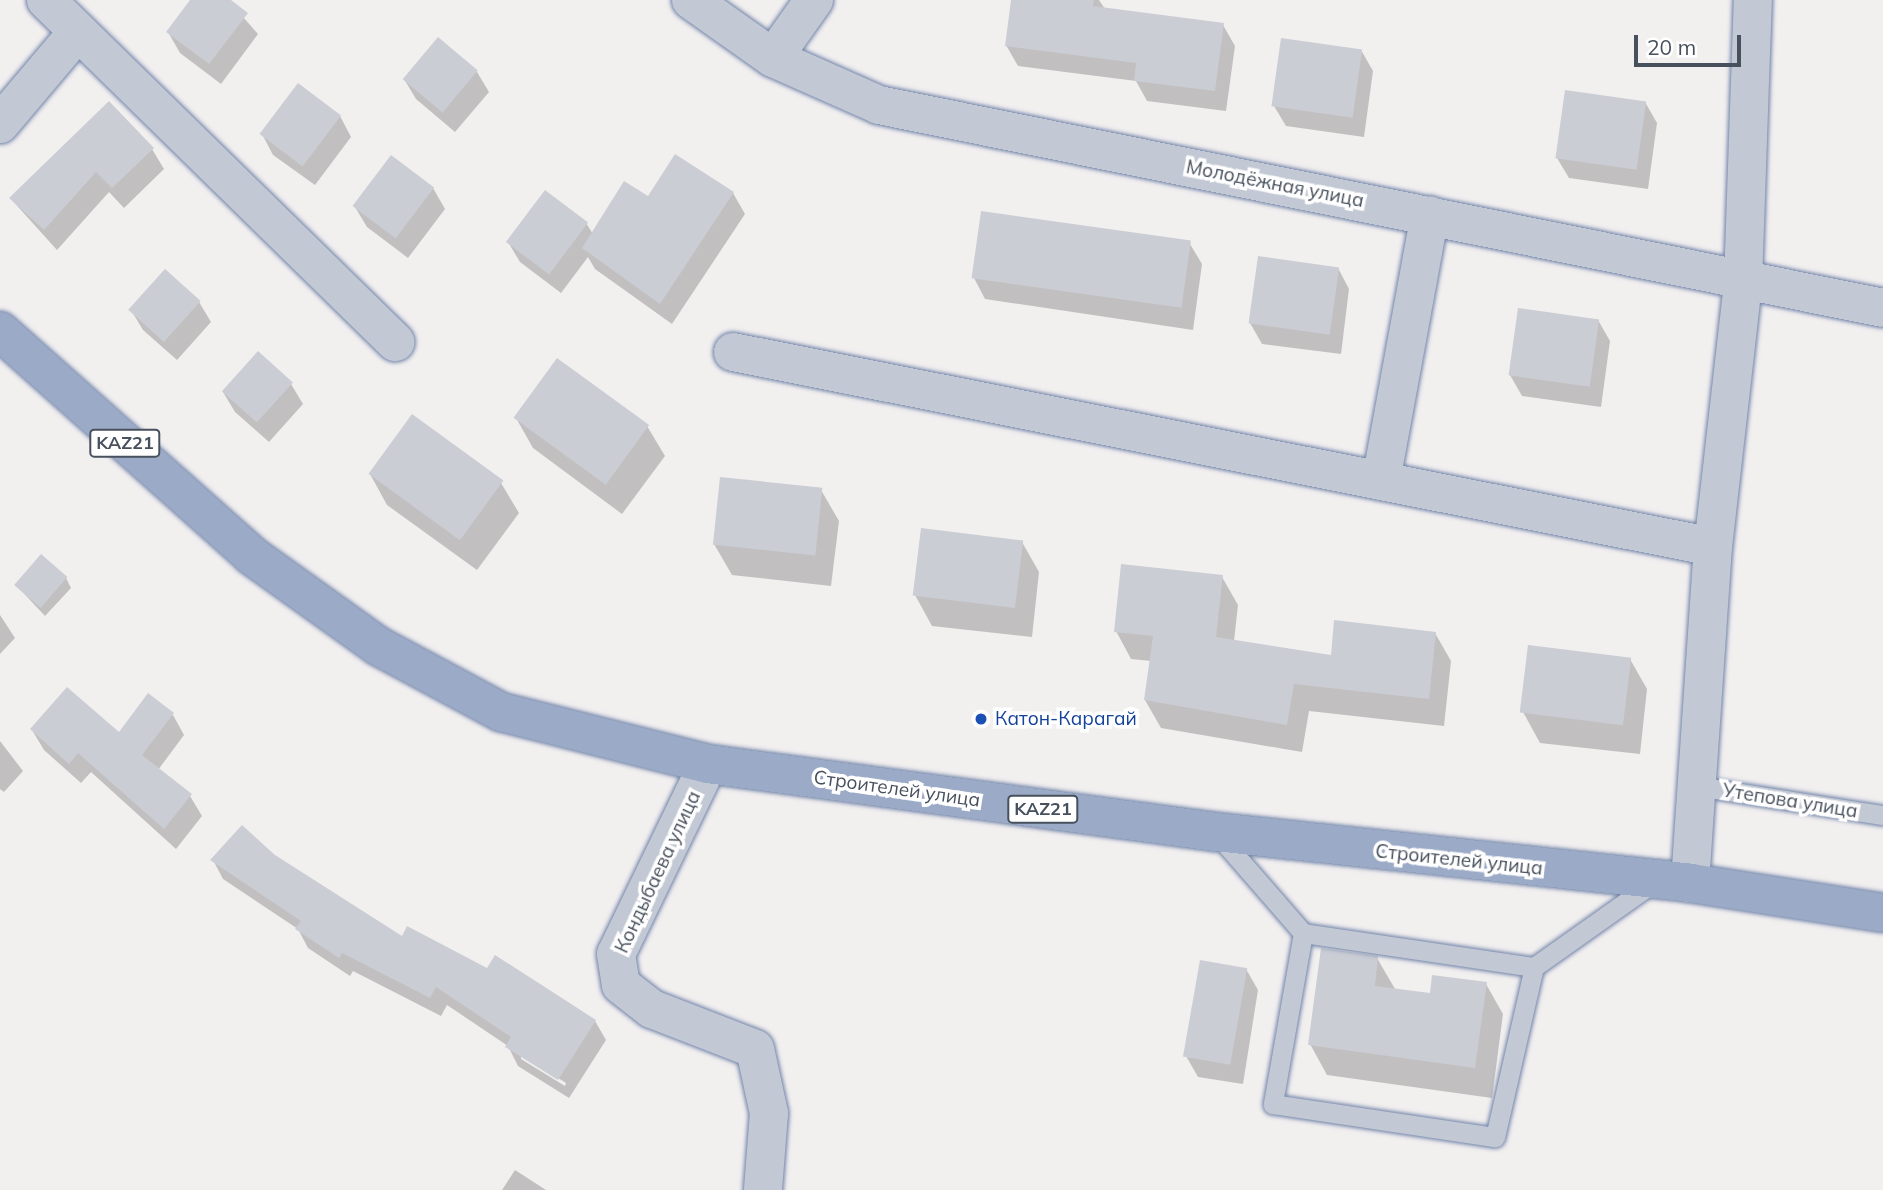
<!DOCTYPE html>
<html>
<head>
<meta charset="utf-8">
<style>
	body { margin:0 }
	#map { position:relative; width:1883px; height:1190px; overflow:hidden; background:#f2efef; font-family:Mulish,sans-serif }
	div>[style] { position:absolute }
	.shadow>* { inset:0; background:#0003 }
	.building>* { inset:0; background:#cbcdd5; transform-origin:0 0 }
	.roads { filter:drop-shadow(0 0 2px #7285aa) drop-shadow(0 0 2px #7285aa) }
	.service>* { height:19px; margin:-9.5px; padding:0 9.5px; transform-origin:9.5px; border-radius:9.5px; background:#c3c9d4 }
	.minor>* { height:38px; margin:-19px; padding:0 19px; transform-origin:19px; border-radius:19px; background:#c3c9d4 }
	.trunk>* { height:38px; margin:-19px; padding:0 19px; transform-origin:19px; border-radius:19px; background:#9baac6 }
	.dots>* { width:19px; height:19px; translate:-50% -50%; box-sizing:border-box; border:4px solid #fff; border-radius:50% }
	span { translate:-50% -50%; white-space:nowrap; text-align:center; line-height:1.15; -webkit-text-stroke:7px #fff; paint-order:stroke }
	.shield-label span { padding:2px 5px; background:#fff; border:2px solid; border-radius:5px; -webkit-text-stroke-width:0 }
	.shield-label { font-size:18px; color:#47505d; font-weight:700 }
	.street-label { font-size:19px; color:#47505d }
	.transit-label { font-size:19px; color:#164399 }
	.left { translate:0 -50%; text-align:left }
	.scale { position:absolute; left:1634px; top:35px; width:107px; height:32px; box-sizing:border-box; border:4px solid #47505d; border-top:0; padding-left:9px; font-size:21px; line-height:24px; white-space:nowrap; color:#47505d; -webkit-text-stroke:5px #fff; paint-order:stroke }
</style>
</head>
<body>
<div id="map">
	<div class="shadow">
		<div style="clip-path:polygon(193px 0,228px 0,258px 34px,221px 84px,180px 53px,168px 32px)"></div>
		<div style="clip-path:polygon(1012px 0,1099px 0,1105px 9px,1223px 25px,1235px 46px,1226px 111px,1147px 101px,1136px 81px,1018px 66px,1006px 45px)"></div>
		<div style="clip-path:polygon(1361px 50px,1373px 71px,1364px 137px,1286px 126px,1274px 106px)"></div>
		<div style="clip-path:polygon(477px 72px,489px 92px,455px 132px,416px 99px,404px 79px)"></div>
		<div style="clip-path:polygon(1645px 102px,1657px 123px,1648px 189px,1569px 178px,1557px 158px)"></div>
		<div style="clip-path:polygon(340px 116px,351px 137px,315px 185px,273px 155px,262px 134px)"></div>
		<div style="clip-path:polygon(152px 149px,164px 169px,124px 208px,109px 192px,57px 250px,11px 199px)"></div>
		<div style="clip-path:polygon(433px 188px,445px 209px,408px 258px,367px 227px,355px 207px)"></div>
		<div style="clip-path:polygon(733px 193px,745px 214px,672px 324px,595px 269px,588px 257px,561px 293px,520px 262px,508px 242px,586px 223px,593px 234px)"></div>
		<div style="clip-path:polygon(1190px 244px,1202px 264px,1193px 330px,985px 299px,974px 278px)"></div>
		<div style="clip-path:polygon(1338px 268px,1349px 289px,1341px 354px,1262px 344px,1250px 323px)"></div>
		<div style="clip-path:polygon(199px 302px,211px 322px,177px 360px,143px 330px,131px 310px)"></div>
		<div style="clip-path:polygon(1598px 320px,1610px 341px,1601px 407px,1522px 396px,1510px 375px)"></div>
		<div style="clip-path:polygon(291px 384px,303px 404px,269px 442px,235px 412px,223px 392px)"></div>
		<div style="clip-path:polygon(516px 418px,647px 426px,665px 456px,622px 514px,533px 448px)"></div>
		<div style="clip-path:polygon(370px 474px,501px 483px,519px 513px,477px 570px,387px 505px)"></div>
		<div style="clip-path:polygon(821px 490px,839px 521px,831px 586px,732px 575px,714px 544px)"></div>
		<div style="clip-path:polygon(1022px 542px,1039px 572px,1032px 637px,932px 626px,915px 595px)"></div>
		<div style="clip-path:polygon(1222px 577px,1238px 605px,1234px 641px,1332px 657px,1435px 633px,1451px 661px,1444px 726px,1309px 711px,1302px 752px,1161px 728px,1145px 700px,1151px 661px,1131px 659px,1116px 631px)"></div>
		<div style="clip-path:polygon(66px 578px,71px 588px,45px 616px,16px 585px)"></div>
		<div style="clip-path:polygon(0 615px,15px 638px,0 654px)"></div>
		<div style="clip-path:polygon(1630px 659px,1647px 689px,1640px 754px,1540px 743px,1523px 712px)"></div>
		<div style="clip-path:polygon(173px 715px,184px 735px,158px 770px,190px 796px,202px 816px,176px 849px,91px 772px,81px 783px,44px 750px,32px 730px,119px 734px)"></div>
		<div style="clip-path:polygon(0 741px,23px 771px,4px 792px,0 789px)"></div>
		<div style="clip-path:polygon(evenodd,274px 856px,403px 939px,595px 1021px,606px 1040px,569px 1098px,518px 1066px,508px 1046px,447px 1005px,441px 1016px,353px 971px,350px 976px,308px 948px,298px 929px,223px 879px,213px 860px,274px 856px,521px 1054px,566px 1083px,565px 1086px,521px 1059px,521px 1054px)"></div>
		<div style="clip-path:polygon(1377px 958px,1395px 989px,1431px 995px,1486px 984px,1503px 1014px,1492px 1098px,1327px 1075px,1310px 1044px)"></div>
		<div style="clip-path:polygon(1246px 969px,1258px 990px,1243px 1084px,1198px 1077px,1186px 1056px)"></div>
		<div style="clip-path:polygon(515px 1170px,546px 1190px,502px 1190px)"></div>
	</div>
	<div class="building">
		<div style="clip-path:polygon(190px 0,231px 0,248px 13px,209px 64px,166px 32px)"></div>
		<div style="clip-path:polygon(1011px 0,1094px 0,1093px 6px,1224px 23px,1215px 91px,1134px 81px,1136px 63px,1005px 46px)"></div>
		<div style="left:438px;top:37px;width:52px;height:55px;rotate:40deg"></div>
		<div style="left:1281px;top:38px;width:82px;height:69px;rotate:8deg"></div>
		<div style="left:298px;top:83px;width:54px;height:64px;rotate:37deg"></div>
		<div style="left:1565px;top:90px;width:82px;height:69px;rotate:8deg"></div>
		<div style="clip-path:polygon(109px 101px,154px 148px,112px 188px,96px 172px,44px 230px,9px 198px)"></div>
		<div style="clip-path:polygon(675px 154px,734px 192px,660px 304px,582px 248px,624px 181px,648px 196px)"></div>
		<div style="left:391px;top:155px;width:54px;height:64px;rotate:37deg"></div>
		<div style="left:545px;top:190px;width:54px;height:65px;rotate:37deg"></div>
		<div style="left:981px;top:211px;width:212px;height:68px;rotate:8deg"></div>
		<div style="left:1258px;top:256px;width:82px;height:68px;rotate:8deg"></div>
		<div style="left:165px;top:269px;width:48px;height:55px;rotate:42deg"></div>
		<div style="left:1518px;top:308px;width:82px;height:68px;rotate:8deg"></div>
		<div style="left:258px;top:351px;width:47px;height:54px;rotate:42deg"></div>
		<div style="left:557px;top:358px;width:114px;height:74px;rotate:36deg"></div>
		<div style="left:412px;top:414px;width:113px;height:74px;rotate:36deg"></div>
		<div style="left:720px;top:477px;width:103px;height:68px;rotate:6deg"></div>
		<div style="left:921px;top:528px;width:103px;height:68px;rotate:7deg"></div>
		<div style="left:41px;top:554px;width:35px;height:41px;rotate:41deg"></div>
		<div style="clip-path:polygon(1121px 564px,1223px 575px,1216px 637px,1331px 655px,1334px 620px,1436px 632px,1429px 699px,1294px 684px,1287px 725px,1144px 700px,1153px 636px,1114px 632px)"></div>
		<div style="left:1528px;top:645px;width:104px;height:68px;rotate:7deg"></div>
		<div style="clip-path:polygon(67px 687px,119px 732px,148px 693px,174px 713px,142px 755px,192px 794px,164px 829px,78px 753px,69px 764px,30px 729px)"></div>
		<div style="clip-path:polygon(242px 825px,275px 855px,402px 936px,407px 926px,487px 968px,495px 955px,596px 1020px,558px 1080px,505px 1047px,511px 1037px,436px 987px,430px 998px,342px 953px,339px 958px,295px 929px,301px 921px,210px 860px)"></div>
		<div style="clip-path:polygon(1321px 948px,1378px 956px,1375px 986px,1430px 993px,1432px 975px,1487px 982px,1475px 1068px,1308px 1045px)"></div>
		<div style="left:1200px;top:960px;width:48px;height:98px;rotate:10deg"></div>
	</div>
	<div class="roads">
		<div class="service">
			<div style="left:1697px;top:786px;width:188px;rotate:8.9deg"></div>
			<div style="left:1216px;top:833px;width:133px;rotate:49deg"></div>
			<div style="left:1303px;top:933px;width:233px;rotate:8.4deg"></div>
			<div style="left:1534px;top:967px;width:147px;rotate:-35.3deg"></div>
			<div style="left:1303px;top:933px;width:174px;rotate:100deg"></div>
			<div style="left:1273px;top:1104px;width:224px;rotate:8.5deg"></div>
			<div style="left:1495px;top:1137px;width:174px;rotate:-77.1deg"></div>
		</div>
		<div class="minor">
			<div style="left:46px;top:0;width:489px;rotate:44.4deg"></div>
			<div style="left:691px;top:0;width:100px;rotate:35.3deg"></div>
			<div style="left:773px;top:58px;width:116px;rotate:23.9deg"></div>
			<div style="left:879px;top:105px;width:1024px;rotate:11.43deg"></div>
			<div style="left:773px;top:58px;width:71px;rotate:-54.7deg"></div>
			<div style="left:0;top:124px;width:119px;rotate:-49.8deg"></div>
			<div style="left:733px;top:352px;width:999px;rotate:11.25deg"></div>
			<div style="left:1381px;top:481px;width:270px;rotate:-79.6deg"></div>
			<div style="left:708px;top:764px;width:211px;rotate:115.8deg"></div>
			<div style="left:616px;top:954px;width:31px;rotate:81deg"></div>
			<div style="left:621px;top:985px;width:39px;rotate:38deg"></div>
			<div style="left:652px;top:1009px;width:110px;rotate:21.2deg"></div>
			<div style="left:755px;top:1049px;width:66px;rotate:77.7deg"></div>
			<div style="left:769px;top:1113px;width:77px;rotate:94.5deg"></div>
			<div style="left:1690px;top:883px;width:337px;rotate:-86.1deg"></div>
			<div style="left:1713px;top:547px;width:267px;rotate:-83.5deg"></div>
			<div style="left:1743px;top:282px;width:282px;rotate:-88deg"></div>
		</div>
		<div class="trunk">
			<div style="left:0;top:331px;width:336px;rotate:41.7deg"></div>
			<div style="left:251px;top:555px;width:156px;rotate:35.6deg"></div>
			<div style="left:378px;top:646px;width:140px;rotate:28.2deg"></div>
			<div style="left:501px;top:712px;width:213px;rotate:14.1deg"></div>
			<div style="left:708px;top:764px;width:513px;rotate:7.62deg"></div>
			<div style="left:1216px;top:832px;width:477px;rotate:6.1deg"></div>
			<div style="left:1690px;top:883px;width:195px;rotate:8.8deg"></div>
		</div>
	</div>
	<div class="dots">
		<div style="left:981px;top:719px;background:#1a4fb4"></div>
	</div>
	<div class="shield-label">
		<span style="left:125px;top:443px">KAZ21</span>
		<span style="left:1043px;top:809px">KAZ21</span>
	</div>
	<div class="street-label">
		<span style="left:1275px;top:184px;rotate:11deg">Молодёжная улица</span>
		<span style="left:897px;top:789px;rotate:8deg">Строителей улица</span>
		<span style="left:1790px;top:801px;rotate:9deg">Утепова улица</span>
		<span style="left:1459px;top:860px;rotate:6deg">Строителей улица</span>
		<span style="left:658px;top:872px;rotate:-65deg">Кондыбаева улица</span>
	</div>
	<div class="transit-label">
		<span class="left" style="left:995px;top:719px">Катон-Карагай</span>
	</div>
	<div class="scale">20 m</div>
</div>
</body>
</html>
